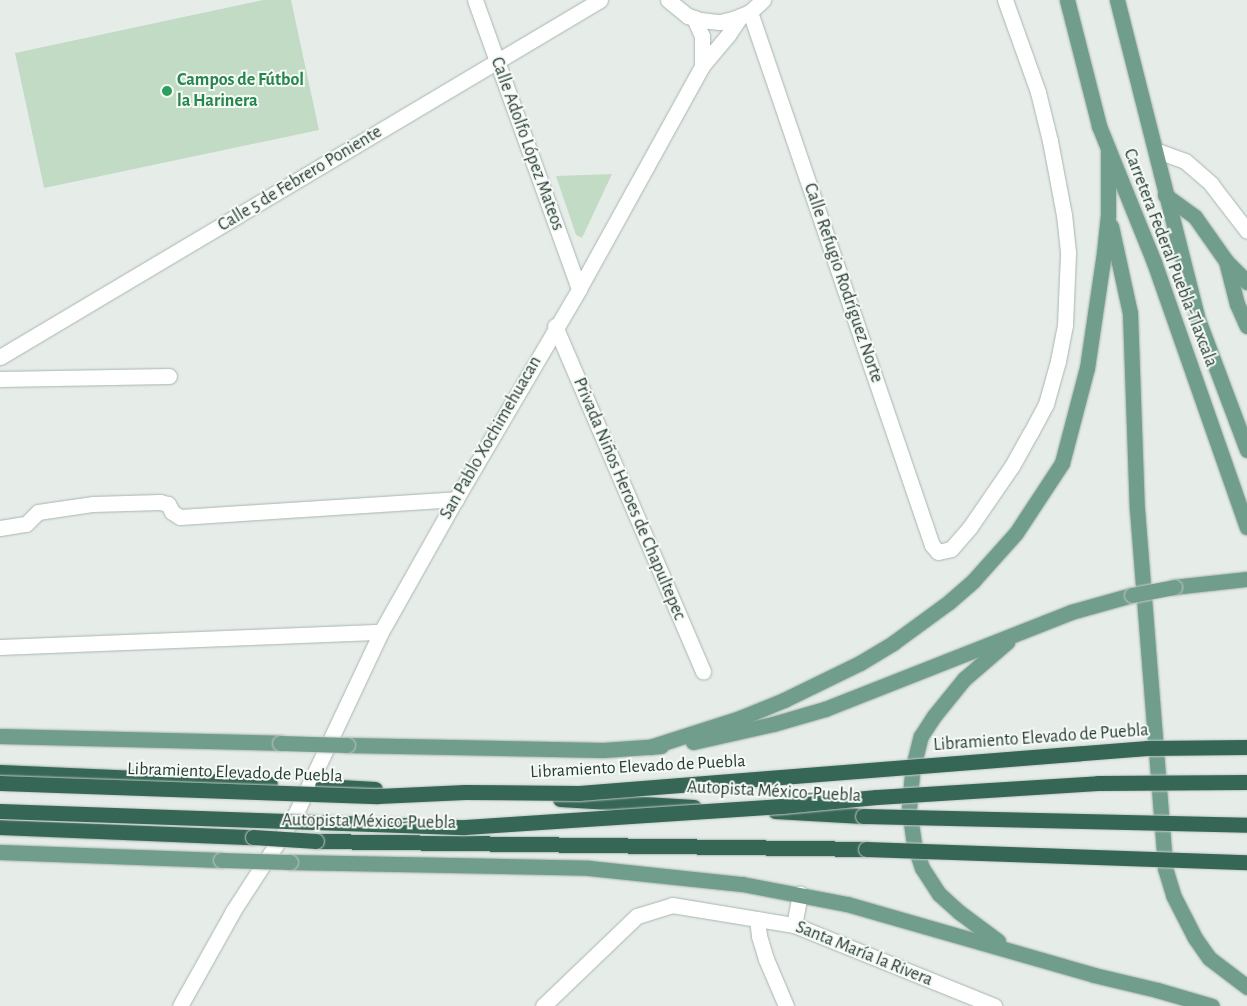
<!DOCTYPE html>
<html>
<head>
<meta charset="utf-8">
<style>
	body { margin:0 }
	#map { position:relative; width:1247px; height:1006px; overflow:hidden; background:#e6ede9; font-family:"Alegreya Sans",sans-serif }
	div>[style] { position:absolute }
	.green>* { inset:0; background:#c2dbc5 }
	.roads { filter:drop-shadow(0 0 1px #a9b5af) drop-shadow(0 0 1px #a9b5af) }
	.minor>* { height:15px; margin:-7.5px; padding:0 7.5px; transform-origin:7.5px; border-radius:7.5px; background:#fff }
	.primary>* { height:15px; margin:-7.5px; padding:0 7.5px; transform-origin:7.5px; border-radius:7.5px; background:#709d8c }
	.motorway>* { height:15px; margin:-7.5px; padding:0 7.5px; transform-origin:7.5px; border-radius:7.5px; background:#366656 }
	.bridges { filter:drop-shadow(0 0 1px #c3c9c6) drop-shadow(0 0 1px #c3c9c6) }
	.primary-bridge>* { height:15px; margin:-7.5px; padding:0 7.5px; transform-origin:7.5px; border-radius:7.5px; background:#709d8c }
	.motorway-bridge>* { height:15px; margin:-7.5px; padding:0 7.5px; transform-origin:7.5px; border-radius:7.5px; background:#366656 }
	.dots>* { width:14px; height:14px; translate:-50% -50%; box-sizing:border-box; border:2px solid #f6faf7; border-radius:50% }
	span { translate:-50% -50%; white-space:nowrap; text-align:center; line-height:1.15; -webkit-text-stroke:4px #f6faf7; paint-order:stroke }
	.leisure-label { font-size:18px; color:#27864d; font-weight:700 }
	.left { translate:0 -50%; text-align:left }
	.street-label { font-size:18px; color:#273d34 }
</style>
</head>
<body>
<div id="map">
	<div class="green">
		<div style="clip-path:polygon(263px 0,291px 0,319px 130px,44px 188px,15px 53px)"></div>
		<div style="clip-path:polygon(612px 174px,582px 238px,576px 235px,556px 176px)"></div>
	</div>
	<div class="roads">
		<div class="minor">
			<div style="left:475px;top:0;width:307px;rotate:70.2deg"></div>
			<div style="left:668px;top:0;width:26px;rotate:39deg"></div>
			<div style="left:688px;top:16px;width:13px;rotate:18deg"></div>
			<div style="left:700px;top:20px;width:20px;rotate:6deg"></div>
			<div style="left:720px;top:22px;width:13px;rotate:-13deg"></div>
			<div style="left:733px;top:19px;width:18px;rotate:-22deg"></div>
			<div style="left:750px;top:12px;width:18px;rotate:-43deg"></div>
			<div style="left:750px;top:12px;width:563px;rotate:71.15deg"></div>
			<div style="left:932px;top:545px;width:9px;rotate:49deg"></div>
			<div style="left:938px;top:552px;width:13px;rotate:-13deg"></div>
			<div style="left:951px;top:549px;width:29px;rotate:-49deg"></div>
			<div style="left:970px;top:527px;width:74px;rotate:-55.5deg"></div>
			<div style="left:1012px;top:466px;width:37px;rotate:-61deg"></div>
			<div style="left:1030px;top:434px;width:34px;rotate:-62deg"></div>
			<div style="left:1046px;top:404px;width:45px;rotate:-74.4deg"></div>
			<div style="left:1058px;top:361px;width:37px;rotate:-79deg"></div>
			<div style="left:1065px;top:325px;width:73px;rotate:-87.6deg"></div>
			<div style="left:1068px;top:252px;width:37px;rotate:-96deg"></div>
			<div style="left:1064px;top:215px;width:75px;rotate:-100.7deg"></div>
			<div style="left:1050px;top:141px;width:50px;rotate:-103.8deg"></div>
			<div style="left:1038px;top:92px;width:98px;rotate:-109.7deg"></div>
			<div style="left:694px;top:18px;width:20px;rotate:66deg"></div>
			<div style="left:702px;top:36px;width:30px;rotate:90deg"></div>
			<div style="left:1155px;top:150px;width:32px;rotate:20deg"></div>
			<div style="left:1185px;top:161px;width:35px;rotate:41deg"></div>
			<div style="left:1211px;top:184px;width:59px;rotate:52.5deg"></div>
			<div style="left:555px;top:326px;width:376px;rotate:66.8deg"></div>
			<div style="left:0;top:357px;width:698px;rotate:-30.75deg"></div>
			<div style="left:0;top:379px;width:169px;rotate:-1deg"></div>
			<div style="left:0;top:528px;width:26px;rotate:-9deg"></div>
			<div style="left:26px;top:524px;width:17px;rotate:-45deg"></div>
			<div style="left:38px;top:512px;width:56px;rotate:-8.3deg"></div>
			<div style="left:93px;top:504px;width:67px;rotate:-1.7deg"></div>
			<div style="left:160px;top:502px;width:8px;rotate:14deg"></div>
			<div style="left:168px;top:504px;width:9px;rotate:63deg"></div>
			<div style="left:172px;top:512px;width:9px;rotate:32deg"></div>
			<div style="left:180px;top:517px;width:277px;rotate:-3.7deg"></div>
			<div style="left:0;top:647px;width:381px;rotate:-2.3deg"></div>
			<div style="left:757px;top:919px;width:17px;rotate:83deg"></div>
			<div style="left:759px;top:936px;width:24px;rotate:73deg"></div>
			<div style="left:766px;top:959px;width:51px;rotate:66.9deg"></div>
			<div style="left:794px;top:925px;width:32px;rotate:-79deg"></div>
			<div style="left:180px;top:1006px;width:109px;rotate:-60.8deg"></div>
			<div style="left:233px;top:911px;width:112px;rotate:-57deg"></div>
			<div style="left:294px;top:817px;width:204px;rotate:-64.8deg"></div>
			<div style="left:381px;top:632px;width:153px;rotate:-60.6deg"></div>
			<div style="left:456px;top:499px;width:243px;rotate:-59.6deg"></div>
			<div style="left:579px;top:289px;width:255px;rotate:-61.1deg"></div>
			<div style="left:702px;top:66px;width:40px;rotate:-50deg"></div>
			<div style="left:728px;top:35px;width:22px;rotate:-56deg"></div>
			<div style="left:543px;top:1006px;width:130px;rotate:-43.8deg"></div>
			<div style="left:637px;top:916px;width:37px;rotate:-17deg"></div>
			<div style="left:672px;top:905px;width:124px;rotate:9.3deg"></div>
			<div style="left:794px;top:925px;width:216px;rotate:22deg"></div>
		</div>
		<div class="primary">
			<div style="left:1067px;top:0;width:130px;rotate:75.7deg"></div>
			<div style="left:1099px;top:126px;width:147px;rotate:68deg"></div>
			<div style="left:1154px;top:262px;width:281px;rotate:70.7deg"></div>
			<div style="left:1117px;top:0;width:327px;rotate:75.8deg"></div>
			<div style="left:1197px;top:317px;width:142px;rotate:69.4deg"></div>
			<div style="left:1165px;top:195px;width:37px;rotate:36deg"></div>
			<div style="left:1195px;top:217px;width:54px;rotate:54.8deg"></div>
			<div style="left:1226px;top:261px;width:30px;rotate:45deg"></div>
			<div style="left:1111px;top:226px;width:89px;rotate:77.7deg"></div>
			<div style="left:1130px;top:313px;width:196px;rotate:88deg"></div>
			<div style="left:1137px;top:509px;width:360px;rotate:85.5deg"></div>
			<div style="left:1165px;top:868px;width:28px;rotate:73deg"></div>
			<div style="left:1173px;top:895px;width:48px;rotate:62.9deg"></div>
			<div style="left:1195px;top:938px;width:24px;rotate:55deg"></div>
			<div style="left:1209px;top:958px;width:48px;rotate:37.3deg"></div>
			<div style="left:1226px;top:261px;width:44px;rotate:75.7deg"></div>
			<div style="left:1237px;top:304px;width:24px;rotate:66deg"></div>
			<div style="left:1174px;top:587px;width:73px;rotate:-6.3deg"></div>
			<div style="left:0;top:736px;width:280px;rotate:1.4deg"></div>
			<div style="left:693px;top:742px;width:82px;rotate:-12.7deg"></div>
			<div style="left:773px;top:724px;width:54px;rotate:-16.1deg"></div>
			<div style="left:825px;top:709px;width:264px;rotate:-21.5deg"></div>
			<div style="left:1071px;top:612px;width:63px;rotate:-15.6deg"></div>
			<div style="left:347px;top:745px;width:256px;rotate:1.1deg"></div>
			<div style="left:603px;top:750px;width:58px;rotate:-3.9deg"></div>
			<div style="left:650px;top:747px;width:95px;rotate:-17.9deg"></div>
			<div style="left:740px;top:718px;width:48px;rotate:-22.2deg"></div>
			<div style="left:784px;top:700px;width:85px;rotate:-26deg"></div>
			<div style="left:860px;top:663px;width:39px;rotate:-31deg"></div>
			<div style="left:893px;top:643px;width:69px;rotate:-36.2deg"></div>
			<div style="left:949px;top:602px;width:32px;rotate:-41deg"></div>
			<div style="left:973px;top:581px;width:64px;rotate:-48.1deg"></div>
			<div style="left:1016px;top:533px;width:84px;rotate:-56.7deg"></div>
			<div style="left:1062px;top:463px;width:98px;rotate:-75.3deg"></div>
			<div style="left:1087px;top:368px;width:116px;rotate:-81.6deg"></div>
			<div style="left:1104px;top:253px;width:38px;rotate:-84deg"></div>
			<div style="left:1108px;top:215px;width:66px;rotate:-90deg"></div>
			<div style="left:0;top:852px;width:221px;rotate:2.1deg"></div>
			<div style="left:290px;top:862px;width:299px;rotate:1.1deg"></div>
			<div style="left:589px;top:868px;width:154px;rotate:6deg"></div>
			<div style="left:742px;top:884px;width:107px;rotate:10.8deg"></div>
			<div style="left:847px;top:904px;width:257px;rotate:16deg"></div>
			<div style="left:1094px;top:975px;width:65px;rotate:13.4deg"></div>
			<div style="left:1157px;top:990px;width:57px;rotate:16.2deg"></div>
			<div style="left:998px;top:941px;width:49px;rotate:-143.4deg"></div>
			<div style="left:959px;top:912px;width:27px;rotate:-138deg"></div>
			<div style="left:939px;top:894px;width:31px;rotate:-123deg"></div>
			<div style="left:922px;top:868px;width:25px;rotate:-108deg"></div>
			<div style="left:914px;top:844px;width:36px;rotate:-98deg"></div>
			<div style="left:909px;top:808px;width:37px;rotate:-85deg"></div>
			<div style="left:912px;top:771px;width:36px;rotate:-76deg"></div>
			<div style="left:921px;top:736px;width:24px;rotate:-57deg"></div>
			<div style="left:934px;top:716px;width:48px;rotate:-51deg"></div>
			<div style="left:964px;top:679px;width:57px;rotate:-40.7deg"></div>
		</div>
		<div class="motorway">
			<div style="left:0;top:772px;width:270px;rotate:2.5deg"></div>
			<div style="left:322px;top:786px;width:53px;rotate:3.2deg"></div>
			<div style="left:560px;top:799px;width:134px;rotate:3.4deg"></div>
			<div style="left:775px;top:811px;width:88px;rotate:3.3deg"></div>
			<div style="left:0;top:827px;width:253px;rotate:2.3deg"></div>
			<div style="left:316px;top:841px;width:550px;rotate:0.83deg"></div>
		</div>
	</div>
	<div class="bridges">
		<div class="primary-bridge">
			<div style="left:1132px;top:595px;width:43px;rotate:-10.8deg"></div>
			<div style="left:280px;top:743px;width:67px;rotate:1.7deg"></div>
			<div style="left:221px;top:860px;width:69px;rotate:1.7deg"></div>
		</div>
		<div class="motorway-bridge">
			<div style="left:0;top:783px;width:378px;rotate:2deg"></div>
			<div style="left:378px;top:796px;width:87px;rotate:-2.6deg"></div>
			<div style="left:465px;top:792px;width:114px;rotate:0.5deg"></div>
			<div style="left:579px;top:793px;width:570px;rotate:-4.53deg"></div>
			<div style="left:1147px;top:748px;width:100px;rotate:-0.6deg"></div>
			<div style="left:0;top:811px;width:465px;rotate:2deg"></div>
			<div style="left:465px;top:827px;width:318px;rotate:-3.8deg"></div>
			<div style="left:782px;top:806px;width:95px;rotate:-5.4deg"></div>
			<div style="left:877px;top:797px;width:221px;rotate:-3.6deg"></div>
			<div style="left:1098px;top:783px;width:149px;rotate:-0.4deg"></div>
			<div style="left:863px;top:816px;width:384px;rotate:1.3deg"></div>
			<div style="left:253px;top:837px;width:63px;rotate:3.6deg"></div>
			<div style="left:866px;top:849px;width:381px;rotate:2deg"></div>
		</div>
	</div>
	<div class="dots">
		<div style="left:167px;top:91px;background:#2e9e5b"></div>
	</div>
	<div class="leisure-label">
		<span class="left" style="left:177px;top:91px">Campos de Fútbol<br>la Harinera</span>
	</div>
	<div class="street-label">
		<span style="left:527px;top:144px;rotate:70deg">Calle Adolfo López Mateos</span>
		<span style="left:300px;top:179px;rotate:-31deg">Calle 5 de Febrero Poniente</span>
		<span style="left:1170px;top:258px;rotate:69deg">Carretera Federal Puebla-Tlaxcala</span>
		<span style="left:843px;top:283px;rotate:71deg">Calle Refugio Rodríguez Norte</span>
		<span style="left:491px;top:438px;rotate:-60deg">San Pablo Xochimehuacan</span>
		<span style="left:629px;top:499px;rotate:67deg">Privada Niños Heroes de Chapultepec</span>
		<span style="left:1041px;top:738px;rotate:-4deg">Libramiento Elevado de Puebla</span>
		<span style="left:638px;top:767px;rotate:-3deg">Libramiento Elevado de Puebla</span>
		<span style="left:235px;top:773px;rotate:2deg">Libramiento Elevado de Puebla</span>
		<span style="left:774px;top:792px;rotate:3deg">Autopista México-Puebla</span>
		<span style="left:369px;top:822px;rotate:1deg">Autopista México-Puebla</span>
		<span style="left:864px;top:954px;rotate:22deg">Santa María la Rivera</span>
	</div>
</div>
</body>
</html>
